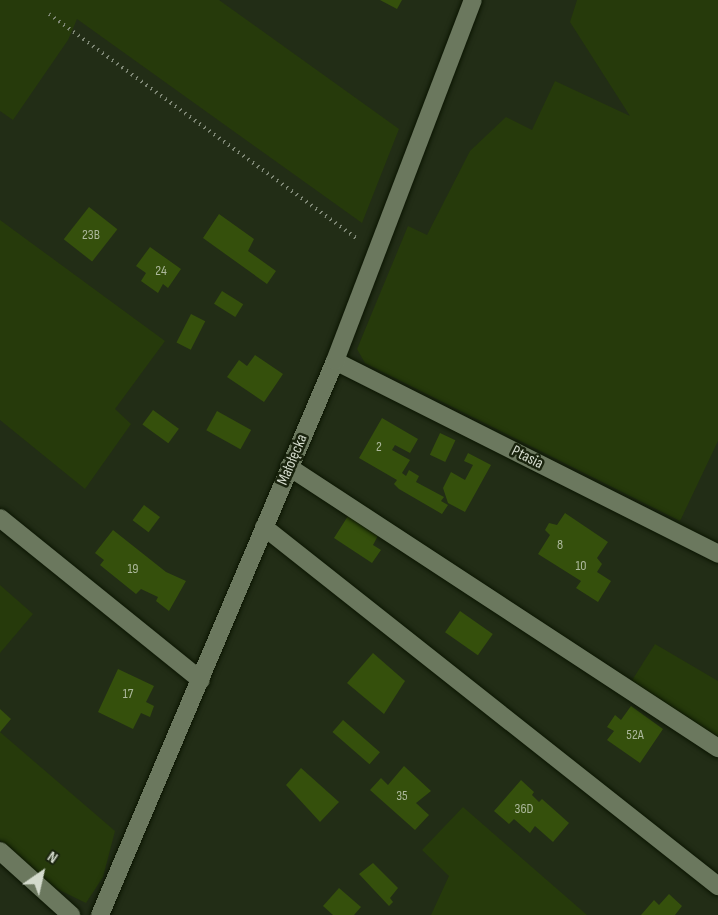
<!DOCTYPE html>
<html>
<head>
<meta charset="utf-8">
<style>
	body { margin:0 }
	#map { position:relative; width:718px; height:915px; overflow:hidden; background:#222d16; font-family:"Sofia Sans Condensed",sans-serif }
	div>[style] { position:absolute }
	.green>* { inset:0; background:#263a0b }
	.building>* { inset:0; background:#35500c; transform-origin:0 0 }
	.path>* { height:4px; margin-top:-2px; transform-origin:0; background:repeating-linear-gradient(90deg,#7e8775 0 1.5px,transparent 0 6px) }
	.roads { filter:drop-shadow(0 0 2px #0b1502) drop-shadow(0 0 2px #0b1502) }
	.minor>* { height:18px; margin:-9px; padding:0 9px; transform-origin:9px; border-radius:9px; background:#6b785e }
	span { translate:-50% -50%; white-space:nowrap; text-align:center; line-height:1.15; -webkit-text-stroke:5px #19230d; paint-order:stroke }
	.number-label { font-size:14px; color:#acb89c }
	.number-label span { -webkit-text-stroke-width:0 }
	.street-label { font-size:16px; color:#d3dacc }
	.north { position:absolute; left:12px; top:843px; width:60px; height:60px; -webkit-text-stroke:4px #19230d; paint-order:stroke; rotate:34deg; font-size:16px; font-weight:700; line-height:24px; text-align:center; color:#d3dacc }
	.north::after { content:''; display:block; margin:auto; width:21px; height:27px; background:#d3dacc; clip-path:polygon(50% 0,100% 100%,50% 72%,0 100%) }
</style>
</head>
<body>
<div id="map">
	<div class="green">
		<div style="clip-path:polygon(0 0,219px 0,399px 129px,362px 223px,77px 19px,68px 40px,13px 120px,0 111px)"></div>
		<div style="clip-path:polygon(577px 0,718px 0,718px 441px,680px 521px,365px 363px,357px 349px,408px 226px,427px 235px,470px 151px,506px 117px,532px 130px,555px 81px,630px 116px,570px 22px)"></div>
		<div style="clip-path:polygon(0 220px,165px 341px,115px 409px,131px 424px,85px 489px,0 420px)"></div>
		<div style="clip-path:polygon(0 585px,33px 614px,0 653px)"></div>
		<div style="clip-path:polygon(655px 644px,718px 681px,718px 738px,631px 682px)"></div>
		<div style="clip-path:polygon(0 732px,115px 831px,103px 877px,86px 903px,49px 885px,0 840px)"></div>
		<div style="clip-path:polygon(463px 807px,587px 915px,431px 915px,449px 876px,422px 850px)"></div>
	</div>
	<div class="building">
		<div style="clip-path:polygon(380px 0,402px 0,397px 9px)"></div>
		<div style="left:89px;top:207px;width:36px;height:41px;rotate:38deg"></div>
		<div style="clip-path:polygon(219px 214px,254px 239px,248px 251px,276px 271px,267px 284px,203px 238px)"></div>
		<div style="clip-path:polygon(150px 247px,181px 269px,168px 288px,163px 284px,158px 293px,141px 281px,146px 273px,136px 266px)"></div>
		<div style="left:222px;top:291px;width:25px;height:15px;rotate:32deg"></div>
		<div style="left:191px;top:314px;width:16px;height:32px;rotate:27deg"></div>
		<div style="clip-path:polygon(255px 355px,283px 374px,264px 402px,227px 377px,239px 360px,247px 366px)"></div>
		<div style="left:153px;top:410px;width:32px;height:18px;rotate:36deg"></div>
		<div style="left:217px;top:411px;width:39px;height:22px;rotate:29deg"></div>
		<div style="clip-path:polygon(382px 418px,418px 439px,410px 453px,395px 445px,392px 450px,410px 460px,402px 473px,406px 476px,409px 470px,419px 476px,416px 482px,444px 497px,441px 501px,448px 505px,442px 514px,399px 489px,394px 484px,397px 480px,359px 458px)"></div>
		<div style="left:440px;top:433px;width:17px;height:24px;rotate:25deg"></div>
		<div style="clip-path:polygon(468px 453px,491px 465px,465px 512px,448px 503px,443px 488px,451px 472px,465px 480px,473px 465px,464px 461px)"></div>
		<div style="left:144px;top:505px;width:20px;height:19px;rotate:37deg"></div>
		<div style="clip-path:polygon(565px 513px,608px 542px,597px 558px,602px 564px,597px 572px,611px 581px,598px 602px,576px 588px,581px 581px,538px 554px,550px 535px,545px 530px,549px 523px,557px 525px)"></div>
		<div style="clip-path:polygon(348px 516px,379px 534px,373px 545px,381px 550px,372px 563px,334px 538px)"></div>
		<div style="clip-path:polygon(113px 530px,166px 572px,186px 581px,169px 611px,156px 601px,158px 597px,141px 589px,136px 594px,100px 565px,104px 560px,95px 553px)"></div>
		<div style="left:460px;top:611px;width:40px;height:26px;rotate:35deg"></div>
		<div style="clip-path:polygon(373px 653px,405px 681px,384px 714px,347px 683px)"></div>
		<div style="clip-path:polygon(118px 669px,154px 686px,146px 702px,154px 706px,150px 717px,141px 713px,133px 729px,98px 712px)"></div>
		<div style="clip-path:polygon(631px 706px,663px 729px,640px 763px,607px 740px,614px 731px,607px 727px,615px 715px,621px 720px)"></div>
		<div style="clip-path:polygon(0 709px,11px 719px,0 732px)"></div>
		<div style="left:343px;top:720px;width:49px;height:16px;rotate:41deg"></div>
		<div style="clip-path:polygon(404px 766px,431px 791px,416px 803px,429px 815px,415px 830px,370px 790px,381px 778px,388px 785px)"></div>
		<div style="clip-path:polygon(301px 768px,339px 802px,320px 822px,286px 785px)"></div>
		<div style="clip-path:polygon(521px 780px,534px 792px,532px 795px,539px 802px,542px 799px,569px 823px,553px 842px,535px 826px,530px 833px,514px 819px,509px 824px,494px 811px)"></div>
		<div style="clip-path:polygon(373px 863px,398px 888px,390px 898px,393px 902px,389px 906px,359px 874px)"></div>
		<div style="clip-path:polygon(339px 888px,361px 907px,354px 915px,333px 915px,323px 906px)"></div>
		<div style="clip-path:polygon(669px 894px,682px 906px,675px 915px,641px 915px,654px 900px,659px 905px)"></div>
	</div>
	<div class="path">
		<div style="left:49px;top:14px;width:382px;rotate:36.1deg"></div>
	</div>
	<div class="roads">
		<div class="minor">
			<div style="left:335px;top:361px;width:429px;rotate:26.7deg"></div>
			<div style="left:289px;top:467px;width:513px;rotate:33.23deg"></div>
			<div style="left:0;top:518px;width:258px;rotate:38.9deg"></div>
			<div style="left:264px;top:527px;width:579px;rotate:38.34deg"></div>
			<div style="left:0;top:851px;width:96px;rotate:42deg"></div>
			<div style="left:100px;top:915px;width:602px;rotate:-67.01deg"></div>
			<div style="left:335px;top:361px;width:386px;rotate:-69.1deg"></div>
		</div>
	</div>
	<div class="number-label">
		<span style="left:91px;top:235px">23B</span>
		<span style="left:161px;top:271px">24</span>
		<span style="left:379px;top:447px">2</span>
		<span style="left:560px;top:545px">8</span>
		<span style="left:581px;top:566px">10</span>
		<span style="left:133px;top:569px">19</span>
		<span style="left:128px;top:694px">17</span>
		<span style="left:635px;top:735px">52A</span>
		<span style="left:402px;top:796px">35</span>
		<span style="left:524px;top:809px">36D</span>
	</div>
	<div class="street-label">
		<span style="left:527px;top:458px;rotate:27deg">Ptasia</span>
		<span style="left:293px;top:460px;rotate:-67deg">Małołęcka</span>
	</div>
	<div class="north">N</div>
</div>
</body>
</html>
